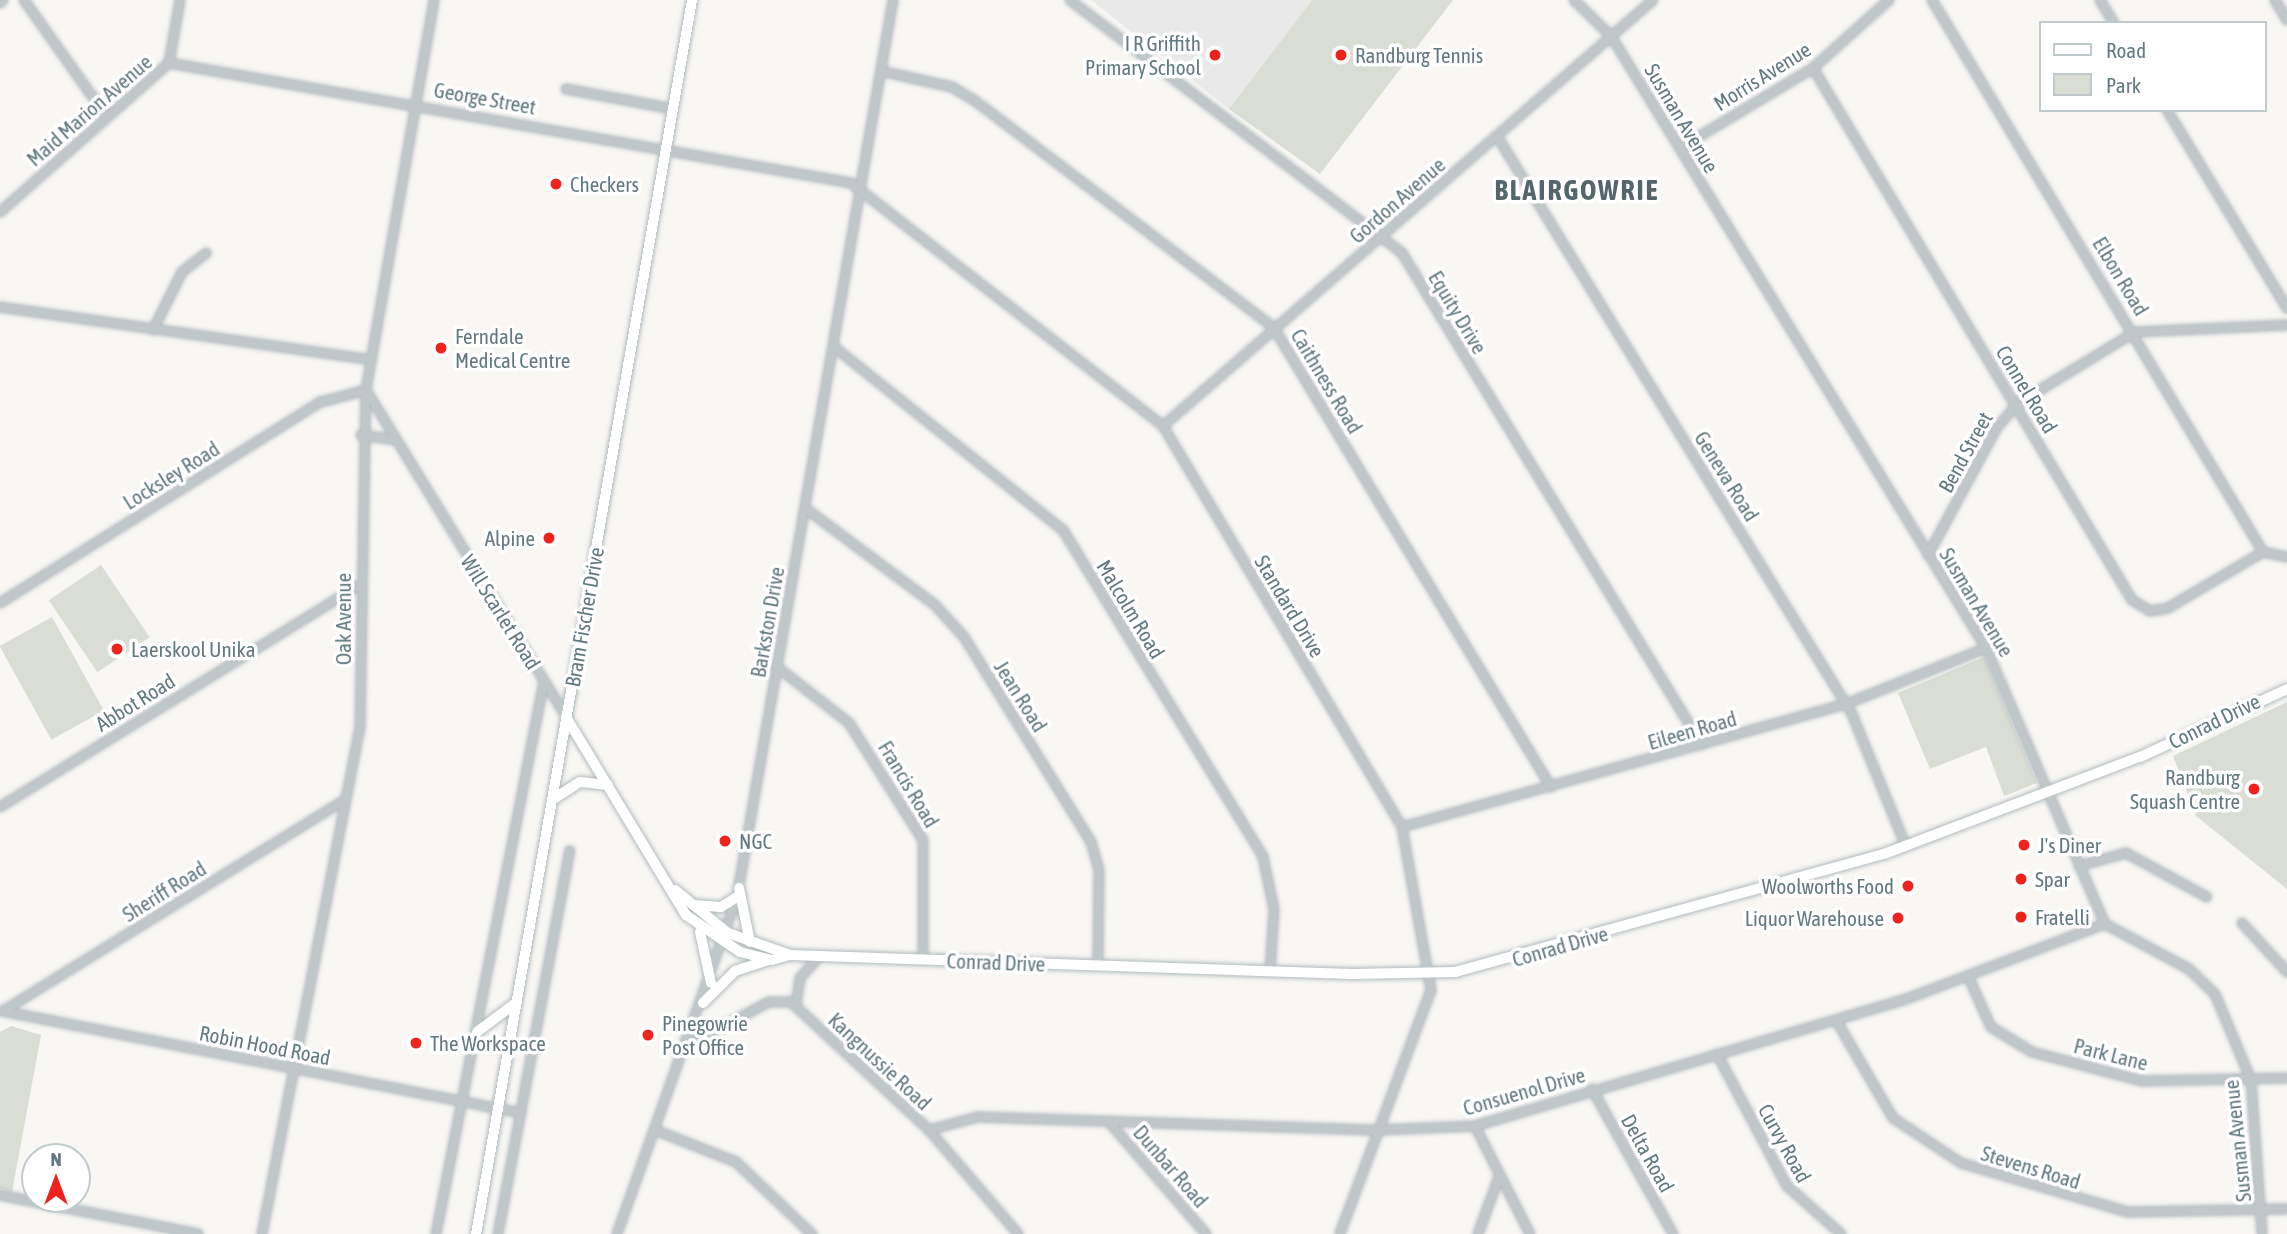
<!DOCTYPE html>
<html>
<head>
<meta charset="utf-8">
<style>
	body { margin:0 }
	#map { position:relative; width:2287px; height:1234px; overflow:hidden; background:#f8f7f4; font-family:"Asap Condensed",sans-serif }
	div>[style] { position:absolute }
	.built>* { inset:0; background:#e8e9e8 }
	.green>* { inset:0; background:#d9ddd3; transform-origin:0 0 }
	.roads { filter:drop-shadow(0 0 2px #b2bbbe) drop-shadow(0 0 2px #b2bbbe) }
	.street>* { height:8px; margin:-4px; padding:0 4px; transform-origin:4px; border-radius:4px; background:#c0c7c9 }
	.secondary>* { height:10px; margin:-5px; padding:0 5px; transform-origin:5px; border-radius:5px; background:#fff }
	.dots>* { width:19px; height:19px; translate:-50% -50%; box-sizing:border-box; border:4px solid #fff; border-radius:50% }
	span { translate:-50% -50%; white-space:nowrap; text-align:center; line-height:1.15; -webkit-text-stroke:7px #fff; paint-order:stroke }
	.poi-label { font-size:21px; color:#617a81 }
	.right { translate:-100% -50%; text-align:right }
	.left { translate:0 -50%; text-align:left }
	.street-label { font-size:21px; color:#617a81 }
	.district-label { font-size:28px; color:#53666c; font-weight:700; letter-spacing:2px }
	.legend { position:absolute; left:2039px; top:21px; width:228px; height:91px; box-sizing:border-box; background:#fff; border:2px solid #c0cacd; margin:0; padding:9px 12px; list-style:none; font-size:21px; color:#617a81 }
	.legend li { display:flex; align-items:center; gap:14px; height:35px }
	.legend b { width:35px; border:2px solid #c0cacd }
	.north { position:absolute; left:21px; top:1143px; width:70px; height:70px; box-sizing:border-box; background:#fff; border:2px solid #c0cacd; border-radius:50%; rotate:0deg; font-size:19px; font-weight:700; line-height:28px; text-align:center; color:#617a81 }
	.north::after { content:''; display:block; margin:auto; width:24px; height:32px; background:#ee231e; clip-path:polygon(50% 0,100% 100%,50% 72%,0 100%) }
</style>
</head>
<body>
<div id="map">
	<div class="built">
		<div style="clip-path:polygon(1091px 0,1312px 0,1229px 109px)"></div>
	</div>
	<div class="green">
		<div style="clip-path:polygon(1312px 0,1453px 0,1320px 174px,1229px 109px)"></div>
		<div style="left:101px;top:565px;width:87px;height:63px;rotate:56deg"></div>
		<div style="left:52px;top:617px;width:107px;height:60px;rotate:61deg"></div>
		<div style="clip-path:polygon(1984px 657px,2037px 783px,2004px 796px,1986px 747px,1930px 769px,1898px 693px)"></div>
		<div style="clip-path:polygon(2287px 702px,2287px 889px,2196px 816px,2173px 756px)"></div>
		<div style="clip-path:polygon(11px 1026px,41px 1035px,12px 1192px,0 1189px,0 1032px)"></div>
	</div>
	<div class="roads">
		<div class="street">
			<div style="left:24px;top:0;width:142px;rotate:54.7deg"></div>
			<div style="left:1070px;top:0;width:417px;rotate:37.3deg"></div>
			<div style="left:1402px;top:253px;width:576px;rotate:58.63deg"></div>
			<div style="left:1574px;top:0;width:52px;rotate:44.2deg"></div>
			<div style="left:1611px;top:36px;width:718px;rotate:58.5deg"></div>
			<div style="left:1986px;top:648px;width:301px;rotate:66.7deg"></div>
			<div style="left:2105px;top:924px;width:95px;rotate:28.2deg"></div>
			<div style="left:2189px;top:969px;width:36px;rotate:44deg"></div>
			<div style="left:2215px;top:994px;width:93px;rotate:67.3deg"></div>
			<div style="left:2251px;top:1080px;width:154px;rotate:85.9deg"></div>
			<div style="left:1932px;top:0;width:644px;rotate:59.05deg"></div>
			<div style="left:2263px;top:552px;width:25px;rotate:12deg"></div>
			<div style="left:2100px;top:0;width:27px;rotate:59deg"></div>
			<div style="left:2275px;top:0;width:23px;rotate:59deg"></div>
			<div style="left:0;top:3px;width:4px;rotate:-45deg"></div>
			<div style="left:169px;top:63px;width:692px;rotate:9.98deg"></div>
			<div style="left:851px;top:183px;width:395px;rotate:37.9deg"></div>
			<div style="left:1163px;top:426px;width:467px;rotate:59.2deg"></div>
			<div style="left:1402px;top:827px;width:166px;rotate:79.9deg"></div>
			<div style="left:1431px;top:990px;width:260px;rotate:110.5deg"></div>
			<div style="left:169px;top:63px;width:64px;rotate:-80.1deg"></div>
			<div style="left:1813px;top:68px;width:620px;rotate:59.05deg"></div>
			<div style="left:2132px;top:600px;width:21px;rotate:31deg"></div>
			<div style="left:2150px;top:611px;width:18px;rotate:-9deg"></div>
			<div style="left:2168px;top:608px;width:110px;rotate:-30.5deg"></div>
			<div style="left:881px;top:71px;width:73px;rotate:12.7deg"></div>
			<div style="left:952px;top:87px;width:26px;rotate:31deg"></div>
			<div style="left:974px;top:100px;width:377px;rotate:37.2deg"></div>
			<div style="left:1274px;top:328px;width:536px;rotate:58.89deg"></div>
			<div style="left:566px;top:89px;width:109px;rotate:10.6deg"></div>
			<div style="left:2167px;top:110px;width:232px;rotate:58.8deg"></div>
			<div style="left:1497px;top:136px;width:678px;rotate:58.44deg"></div>
			<div style="left:1852px;top:714px;width:143px;rotate:67.8deg"></div>
			<div style="left:1680px;top:148px;width:155px;rotate:-31deg"></div>
			<div style="left:1813px;top:68px;width:102px;rotate:-41.8deg"></div>
			<div style="left:0;top:212px;width:225px;rotate:-41.4deg"></div>
			<div style="left:0;top:307px;width:375px;rotate:8.1deg"></div>
			<div style="left:153px;top:330px;width:65px;rotate:-63.4deg"></div>
			<div style="left:182px;top:272px;width:31px;rotate:-38deg"></div>
			<div style="left:833px;top:346px;width:295px;rotate:38.7deg"></div>
			<div style="left:1063px;top:530px;width:383px;rotate:58.5deg"></div>
			<div style="left:1263px;top:857px;width:53px;rotate:78.1deg"></div>
			<div style="left:1274px;top:909px;width:63px;rotate:93.6deg"></div>
			<div style="left:1163px;top:426px;width:649px;rotate:-41deg"></div>
			<div style="left:361px;top:435px;width:34px;rotate:8deg"></div>
			<div style="left:805px;top:508px;width:161px;rotate:36.7deg"></div>
			<div style="left:934px;top:604px;width:45px;rotate:47.7deg"></div>
			<div style="left:964px;top:637px;width:241px;rotate:58.2deg"></div>
			<div style="left:1091px;top:842px;width:29px;rotate:74deg"></div>
			<div style="left:1099px;top:870px;width:96px;rotate:90.6deg"></div>
			<div style="left:1928px;top:555px;width:143px;rotate:-61.6deg"></div>
			<div style="left:1996px;top:429px;width:33px;rotate:-50deg"></div>
			<div style="left:2017px;top:404px;width:138px;rotate:-31.4deg"></div>
			<div style="left:2135px;top:332px;width:152px;rotate:-2.6deg"></div>
			<div style="left:0;top:603px;width:379px;rotate:-32.1deg"></div>
			<div style="left:321px;top:402px;width:47px;rotate:-14.9deg"></div>
			<div style="left:366px;top:390px;width:383px;rotate:58.5deg"></div>
			<div style="left:776px;top:666px;width:93px;rotate:38deg"></div>
			<div style="left:849px;top:723px;width:138px;rotate:57.7deg"></div>
			<div style="left:923px;top:840px;width:120px;rotate:90deg"></div>
			<div style="left:0;top:807px;width:424px;rotate:-31.7deg"></div>
			<div style="left:1402px;top:827px;width:461px;rotate:-15.5deg"></div>
			<div style="left:1846px;top:704px;width:151px;rotate:-21.8deg"></div>
			<div style="left:2079px;top:866px;width:49px;rotate:-15.5deg"></div>
			<div style="left:2126px;top:853px;width:92px;rotate:28.5deg"></div>
			<div style="left:2242px;top:923px;width:67px;rotate:47.4deg"></div>
			<div style="left:1968px;top:976px;width:56px;rotate:65.7deg"></div>
			<div style="left:1991px;top:1027px;width:48px;rotate:31.4deg"></div>
			<div style="left:2032px;top:1052px;width:114px;rotate:14.8deg"></div>
			<div style="left:2142px;top:1081px;width:145px;rotate:-1.2deg"></div>
			<div style="left:796px;top:1006px;width:28px;rotate:-82deg"></div>
			<div style="left:800px;top:978px;width:30px;rotate:-48deg"></div>
			<div style="left:2px;top:1011px;width:529px;rotate:11.12deg"></div>
			<div style="left:3px;top:1011px;width:403px;rotate:-31.7deg"></div>
			<div style="left:1836px;top:1020px;width:113px;rotate:59.8deg"></div>
			<div style="left:1893px;top:1118px;width:82px;rotate:33.5deg"></div>
			<div style="left:1961px;top:1163px;width:174px;rotate:16.4deg"></div>
			<div style="left:2128px;top:1212px;width:159px;rotate:-1.1deg"></div>
			<div style="left:688px;top:1045px;width:92px;rotate:-28deg"></div>
			<div style="left:769px;top:1002px;width:22px"></div>
			<div style="left:791px;top:1002px;width:188px;rotate:42.8deg"></div>
			<div style="left:929px;top:1130px;width:137px;rotate:49.4deg"></div>
			<div style="left:1717px;top:1054px;width:149px;rotate:62.1deg"></div>
			<div style="left:1787px;top:1186px;width:72px;rotate:41.6deg"></div>
			<div style="left:1592px;top:1089px;width:166px;rotate:60.8deg"></div>
			<div style="left:1109px;top:1122px;width:148px;rotate:49.1deg"></div>
			<div style="left:1475px;top:1126px;width:121px;rotate:63deg"></div>
			<div style="left:655px;top:1130px;width:87px;rotate:21.6deg"></div>
			<div style="left:736px;top:1162px;width:105px;rotate:43.5deg"></div>
			<div style="left:929px;top:1130px;width:51px;rotate:-14.9deg"></div>
			<div style="left:978px;top:1117px;width:401px;rotate:1.9deg"></div>
			<div style="left:1379px;top:1130px;width:96px;rotate:-2.4deg"></div>
			<div style="left:1475px;top:1126px;width:449px;rotate:-16.4deg"></div>
			<div style="left:1906px;top:999px;width:213px;rotate:-20.7deg"></div>
			<div style="left:0;top:1195px;width:202px;rotate:11.1deg"></div>
			<div style="left:262px;top:1234px;width:516px;rotate:-79.06deg"></div>
			<div style="left:360px;top:727px;width:337px;rotate:-89deg"></div>
			<div style="left:366px;top:390px;width:396px;rotate:-80.1deg"></div>
			<div style="left:436px;top:1234px;width:563px;rotate:-78.95deg"></div>
			<div style="left:498px;top:1234px;width:390px;rotate:-79.4deg"></div>
			<div style="left:617px;top:1234px;width:358px;rotate:-70.4deg"></div>
			<div style="left:737px;top:897px;width:910px;rotate:-80.13deg"></div>
			<div style="left:1478px;top:1234px;width:61px;rotate:-69.8deg"></div>
		</div>
		<div class="secondary">
			<div style="left:566px;top:717px;width:232px;rotate:58.8deg"></div>
			<div style="left:686px;top:915px;width:65px;rotate:34.4deg"></div>
			<div style="left:740px;top:952px;width:33px;rotate:14deg"></div>
			<div style="left:772px;top:960px;width:19px;rotate:-16deg"></div>
			<div style="left:552px;top:800px;width:33px;rotate:-33deg"></div>
			<div style="left:580px;top:782px;width:28px;rotate:6deg"></div>
			<div style="left:739px;top:888px;width:55px;rotate:78.5deg"></div>
			<div style="left:675px;top:890px;width:68px;rotate:39.1deg"></div>
			<div style="left:728px;top:933px;width:66px;rotate:19.5deg"></div>
			<div style="left:790px;top:955px;width:562px;rotate:1.94deg"></div>
			<div style="left:1352px;top:974px;width:103px;rotate:-1.1deg"></div>
			<div style="left:1455px;top:972px;width:445px;rotate:-15.4deg"></div>
			<div style="left:1884px;top:854px;width:274px;rotate:-20.8deg"></div>
			<div style="left:2140px;top:757px;width:162px;rotate:-24.8deg"></div>
			<div style="left:693px;top:905px;width:28px;rotate:4deg"></div>
			<div style="left:721px;top:907px;width:19px;rotate:-32deg"></div>
			<div style="left:700px;top:932px;width:52px;rotate:77.8deg"></div>
			<div style="left:703px;top:1003px;width:45px;rotate:-45deg"></div>
			<div style="left:735px;top:971px;width:33px;rotate:-18deg"></div>
			<div style="left:477px;top:1032px;width:50px;rotate:-36.9deg"></div>
			<div style="left:476px;top:1234px;width:1253px;rotate:-80.07deg"></div>
		</div>
	</div>
	<div class="dots">
		<div style="left:1215px;top:55px;background:#ee231e"></div>
		<div style="left:1341px;top:55px;background:#ee231e"></div>
		<div style="left:556px;top:184px;background:#ee231e"></div>
		<div style="left:441px;top:348px;background:#ee231e"></div>
		<div style="left:549px;top:538px;background:#ee231e"></div>
		<div style="left:117px;top:649px;background:#ee231e"></div>
		<div style="left:2254px;top:789px;background:#ee231e"></div>
		<div style="left:725px;top:841px;background:#ee231e"></div>
		<div style="left:2024px;top:845px;background:#ee231e"></div>
		<div style="left:2021px;top:879px;background:#ee231e"></div>
		<div style="left:1908px;top:886px;background:#ee231e"></div>
		<div style="left:2021px;top:917px;background:#ee231e"></div>
		<div style="left:1898px;top:918px;background:#ee231e"></div>
		<div style="left:648px;top:1035px;background:#ee231e"></div>
		<div style="left:416px;top:1043px;background:#ee231e"></div>
	</div>
	<div class="poi-label">
		<span class="right" style="left:1201px;top:55px">I R Griffith<br>Primary School</span>
		<span class="left" style="left:1355px;top:55px">Randburg Tennis</span>
		<span class="left" style="left:570px;top:184px">Checkers</span>
		<span class="left" style="left:455px;top:348px">Ferndale<br>Medical Centre</span>
		<span class="right" style="left:535px;top:538px">Alpine</span>
		<span class="left" style="left:131px;top:649px">Laerskool Unika</span>
		<span class="right" style="left:2240px;top:789px">Randburg<br>Squash Centre</span>
		<span class="left" style="left:739px;top:841px">NGC</span>
		<span class="left" style="left:2038px;top:845px">J's Diner</span>
		<span class="left" style="left:2035px;top:879px">Spar</span>
		<span class="right" style="left:1894px;top:886px">Woolworths Food</span>
		<span class="left" style="left:2035px;top:917px">Fratelli</span>
		<span class="right" style="left:1884px;top:918px">Liquor Warehouse</span>
		<span class="left" style="left:662px;top:1035px">Pinegowrie<br>Post Office</span>
		<span class="left" style="left:430px;top:1043px">The Workspace</span>
	</div>
	<div class="street-label">
		<span style="left:1762px;top:76px;rotate:-32deg">Morris Avenue</span>
		<span style="left:485px;top:98px;rotate:10deg">George Street</span>
		<span style="left:89px;top:110px;rotate:-41deg">Maid Marion Avenue</span>
		<span style="left:1682px;top:118px;rotate:59deg">Susman Avenue</span>
		<span style="left:1397px;top:200px;rotate:-41deg">Gordon Avenue</span>
		<span style="left:2121px;top:276px;rotate:59deg">Elbon Road</span>
		<span style="left:1458px;top:312px;rotate:59deg">Equity Drive</span>
		<span style="left:1327px;top:381px;rotate:59deg">Caithness Road</span>
		<span style="left:2027px;top:389px;rotate:59deg">Connel Road</span>
		<span style="left:1965px;top:452px;rotate:-61deg">Bend Street</span>
		<span style="left:171px;top:475px;rotate:-32deg">Locksley Road</span>
		<span style="left:1727px;top:476px;rotate:58deg">Geneva Road</span>
		<span style="left:1977px;top:602px;rotate:59deg">Susman Avenue</span>
		<span style="left:1290px;top:606px;rotate:59deg">Standard Drive</span>
		<span style="left:1131px;top:609px;rotate:59deg">Malcolm Road</span>
		<span style="left:501px;top:612px;rotate:58deg">Will Scarlet Road</span>
		<span style="left:584px;top:617px;rotate:-80deg">Bram Fischer Drive</span>
		<span style="left:343px;top:619px;rotate:-90deg">Oak Avenue</span>
		<span style="left:767px;top:622px;rotate:-80deg">Barkston Drive</span>
		<span style="left:1021px;top:696px;rotate:58deg">Jean Road</span>
		<span style="left:135px;top:702px;rotate:-32deg">Abbot Road</span>
		<span style="left:2214px;top:721px;rotate:-26deg">Conrad Drive</span>
		<span style="left:1692px;top:730px;rotate:-16deg">Eileen Road</span>
		<span style="left:909px;top:784px;rotate:59deg">Francis Road</span>
		<span style="left:164px;top:891px;rotate:-32deg">Sheriff Road</span>
		<span style="left:1560px;top:946px;rotate:-16deg">Conrad Drive</span>
		<span style="left:996px;top:962px;rotate:2deg">Conrad Drive</span>
		<span style="left:265px;top:1045px;rotate:11deg">Robin Hood Road</span>
		<span style="left:2111px;top:1054px;rotate:14deg">Park Lane</span>
		<span style="left:880px;top:1061px;rotate:43deg">Kangnussie Road</span>
		<span style="left:1524px;top:1091px;rotate:-16deg">Consuenol Drive</span>
		<span style="left:2237px;top:1141px;rotate:-96deg">Susman Avenue</span>
		<span style="left:1785px;top:1143px;rotate:61deg">Curvy Road</span>
		<span style="left:1648px;top:1153px;rotate:61deg">Delta Road</span>
		<span style="left:1171px;top:1166px;rotate:49deg">Dunbar Road</span>
		<span style="left:2031px;top:1167px;rotate:17deg">Stevens Road</span>
	</div>
	<div class="district-label">
		<span style="left:1577px;top:190px">BLAIRGOWRIE</span>
	</div>
	<ul class="legend">
	<li><b style="height:9px;background:#fff"></b>Road</li>
	<li><b style="height:19px;background:#d9ddd3"></b>Park</li>
	</ul>
	<div class="north">N</div>
</div>
</body>
</html>
